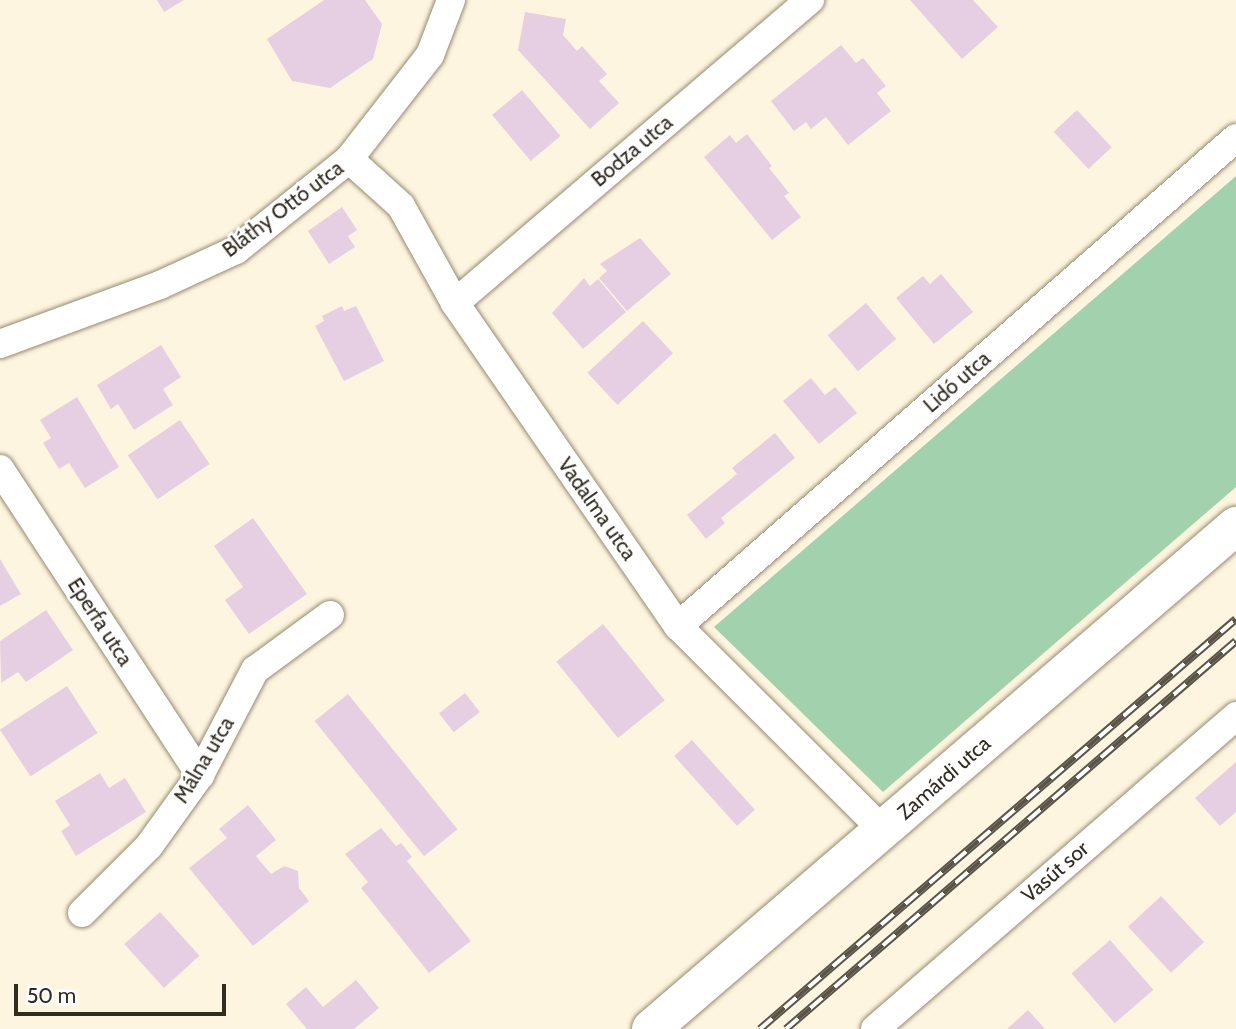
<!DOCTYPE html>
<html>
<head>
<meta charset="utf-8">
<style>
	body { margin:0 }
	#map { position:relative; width:1236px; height:1029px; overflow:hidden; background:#fef5e0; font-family:Cabin,sans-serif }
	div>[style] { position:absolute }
	.forest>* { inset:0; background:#a2d1ad }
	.building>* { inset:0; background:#e6cfe3; transform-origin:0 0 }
	.roads { filter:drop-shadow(0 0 2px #958a72) drop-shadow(0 0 2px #958a72) }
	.minor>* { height:28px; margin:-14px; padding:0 14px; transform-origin:14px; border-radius:14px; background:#fff }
	.primary>* { height:38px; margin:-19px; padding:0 19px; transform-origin:19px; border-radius:19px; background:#fff }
	.rail>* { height:8px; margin-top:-4px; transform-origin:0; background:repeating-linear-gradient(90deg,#fff 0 16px,#5a5448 0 32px); box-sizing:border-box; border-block:2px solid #5a5448 }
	span { translate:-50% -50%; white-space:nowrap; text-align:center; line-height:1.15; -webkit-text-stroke:5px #fff; paint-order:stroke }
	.street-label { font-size:21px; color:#312c22 }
	.scale { position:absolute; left:14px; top:984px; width:212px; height:32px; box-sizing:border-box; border:4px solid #312c22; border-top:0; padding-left:9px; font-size:21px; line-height:24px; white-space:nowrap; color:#312c22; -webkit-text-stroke:5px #fff; paint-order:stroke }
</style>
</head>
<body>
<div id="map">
	<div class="forest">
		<div style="clip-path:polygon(1236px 176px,1236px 487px,883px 792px,714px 627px)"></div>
	</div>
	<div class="building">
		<div style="clip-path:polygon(157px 0,184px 0,164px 12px)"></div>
		<div style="clip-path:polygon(324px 0,365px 0,382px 24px,373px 59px,330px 88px,292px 81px,267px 39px)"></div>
		<div style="clip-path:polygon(910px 0,973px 0,998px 27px,962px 59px)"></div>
		<div style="clip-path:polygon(525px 12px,566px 19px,563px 35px,577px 51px,582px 46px,607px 74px,599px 81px,619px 103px,590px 129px,518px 50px)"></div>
		<div style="clip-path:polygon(841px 45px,856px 63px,863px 58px,886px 86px,877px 93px,891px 111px,848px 145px,826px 117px,811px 129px,806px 122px,794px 131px,771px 101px)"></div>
		<div style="left:522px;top:90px;width:60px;height:39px;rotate:50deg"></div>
		<div style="left:1077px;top:110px;width:51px;height:32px;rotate:47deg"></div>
		<div style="clip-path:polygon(747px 134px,772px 166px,769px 168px,789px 193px,784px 196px,801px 217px,772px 240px,704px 157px,730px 135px,736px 143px)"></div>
		<div style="clip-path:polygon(342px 207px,357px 230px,348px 236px,355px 247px,329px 264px,308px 231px)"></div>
		<div style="clip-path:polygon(640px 238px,671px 274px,627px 311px,599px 278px,607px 271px,600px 264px)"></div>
		<div style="clip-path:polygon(941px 274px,973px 312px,934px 344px,896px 298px,923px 276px,930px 284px)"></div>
		<div style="clip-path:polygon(584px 278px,590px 286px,598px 279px,626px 312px,583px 349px,552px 313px)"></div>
		<div style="left:866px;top:303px;width:47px;height:50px;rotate:50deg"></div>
		<div style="clip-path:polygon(342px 306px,344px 311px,356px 306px,384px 361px,344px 381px,315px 326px,324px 321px,322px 316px)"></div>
		<div style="left:643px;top:321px;width:44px;height:76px;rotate:47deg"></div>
		<div style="clip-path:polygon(161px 345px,181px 377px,163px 389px,173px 405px,134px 430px,118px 404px,111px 409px,97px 385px)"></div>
		<div style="clip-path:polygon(811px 378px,825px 395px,835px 387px,857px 413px,819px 444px,783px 401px)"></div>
		<div style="clip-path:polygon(77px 397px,119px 467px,85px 488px,69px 463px,59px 469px,43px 443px,51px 438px,40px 420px)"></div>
		<div style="left:180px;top:420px;width:53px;height:63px;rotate:56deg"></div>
		<div style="clip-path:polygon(775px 433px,795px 458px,721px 518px,725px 523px,706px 539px,687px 515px,737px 474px,732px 468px)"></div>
		<div style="clip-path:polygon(253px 518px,307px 594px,249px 634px,225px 600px,243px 587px,214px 546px)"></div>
		<div style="clip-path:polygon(0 559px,21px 594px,0 606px)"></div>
		<div style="clip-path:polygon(46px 610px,73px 650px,26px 682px,18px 672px,1px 683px,0 641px)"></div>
		<div style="left:603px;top:624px;width:98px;height:60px;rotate:51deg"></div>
		<div style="left:67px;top:686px;width:56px;height:80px;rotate:57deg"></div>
		<div style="left:465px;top:693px;width:24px;height:33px;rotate:52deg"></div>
		<div style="left:348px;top:694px;width:174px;height:43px;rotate:51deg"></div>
		<div style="left:692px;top:740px;width:94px;height:24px;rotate:48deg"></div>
		<div style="clip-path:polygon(1236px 762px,1236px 812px,1220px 826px,1195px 798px)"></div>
		<div style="clip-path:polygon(100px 773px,109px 788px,125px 778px,146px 812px,76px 856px,61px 831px,70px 825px,55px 801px)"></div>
		<div style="clip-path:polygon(248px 805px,276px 840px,256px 856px,271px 874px,284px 866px,298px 871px,299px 888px,309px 901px,253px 946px,189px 868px,227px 838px,219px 829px)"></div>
		<div style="clip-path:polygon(381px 828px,396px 846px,401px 843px,412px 857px,407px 861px,471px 941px,429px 973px,361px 888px,368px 882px,345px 854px)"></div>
		<div style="left:1161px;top:896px;width:63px;height:45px;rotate:47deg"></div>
		<div style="left:160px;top:912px;width:59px;height:48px;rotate:48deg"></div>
		<div style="left:1110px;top:940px;width:66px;height:51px;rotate:49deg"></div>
		<div style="clip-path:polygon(356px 980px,379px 1008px,354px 1029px,307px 1029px,286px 1004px,306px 987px,323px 1007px)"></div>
		<div style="clip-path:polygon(1028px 1010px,1045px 1029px,1007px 1029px)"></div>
	</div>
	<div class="roads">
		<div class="minor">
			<div style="left:349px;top:159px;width:70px;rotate:42.1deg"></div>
			<div style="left:401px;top:206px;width:111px;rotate:60.9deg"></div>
			<div style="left:455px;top:303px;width:393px;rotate:55.4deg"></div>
			<div style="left:678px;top:626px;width:289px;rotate:44.9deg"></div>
			<div style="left:455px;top:303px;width:467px;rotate:-40.5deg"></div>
			<div style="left:0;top:344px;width:171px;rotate:-20.2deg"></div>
			<div style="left:160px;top:285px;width:84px;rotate:-24.7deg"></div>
			<div style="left:236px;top:250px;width:145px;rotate:-38.8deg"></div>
			<div style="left:349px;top:159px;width:132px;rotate:-52.1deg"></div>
			<div style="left:430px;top:55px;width:59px;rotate:-69.1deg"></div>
			<div style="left:0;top:469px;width:366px;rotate:56.8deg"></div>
			<div style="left:678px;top:626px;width:741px;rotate:-41.17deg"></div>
			<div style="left:82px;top:913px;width:95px;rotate:-45deg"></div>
			<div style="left:149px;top:846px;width:87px;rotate:-54.3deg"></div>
			<div style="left:200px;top:775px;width:119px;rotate:-62.4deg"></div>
			<div style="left:255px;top:670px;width:93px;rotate:-36.3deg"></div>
			<div style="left:875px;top:1029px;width:478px;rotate:-40.9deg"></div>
		</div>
		<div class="primary">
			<div style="left:651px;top:1029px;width:772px;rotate:-40.69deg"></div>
		</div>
	</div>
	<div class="rail">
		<div style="left:760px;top:1029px;width:628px;rotate:-40.74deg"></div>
		<div style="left:786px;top:1029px;width:594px;rotate:-40.77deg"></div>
	</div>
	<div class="street-label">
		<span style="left:632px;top:151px;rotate:-40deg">Bodza utca</span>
		<span style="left:283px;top:209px;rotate:-37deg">Bláthy Ottó utca</span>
		<span style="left:957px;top:382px;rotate:-41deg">Lidó utca</span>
		<span style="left:597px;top:509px;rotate:55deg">Vadalma utca</span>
		<span style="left:100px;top:622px;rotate:57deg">Eperfa utca</span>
		<span style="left:204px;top:760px;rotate:-59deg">Málna utca</span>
		<span style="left:944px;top:778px;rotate:-41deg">Zamárdi utca</span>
		<span style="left:1055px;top:872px;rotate:-41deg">Vasút sor</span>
	</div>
	<div class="scale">50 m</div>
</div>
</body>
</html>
